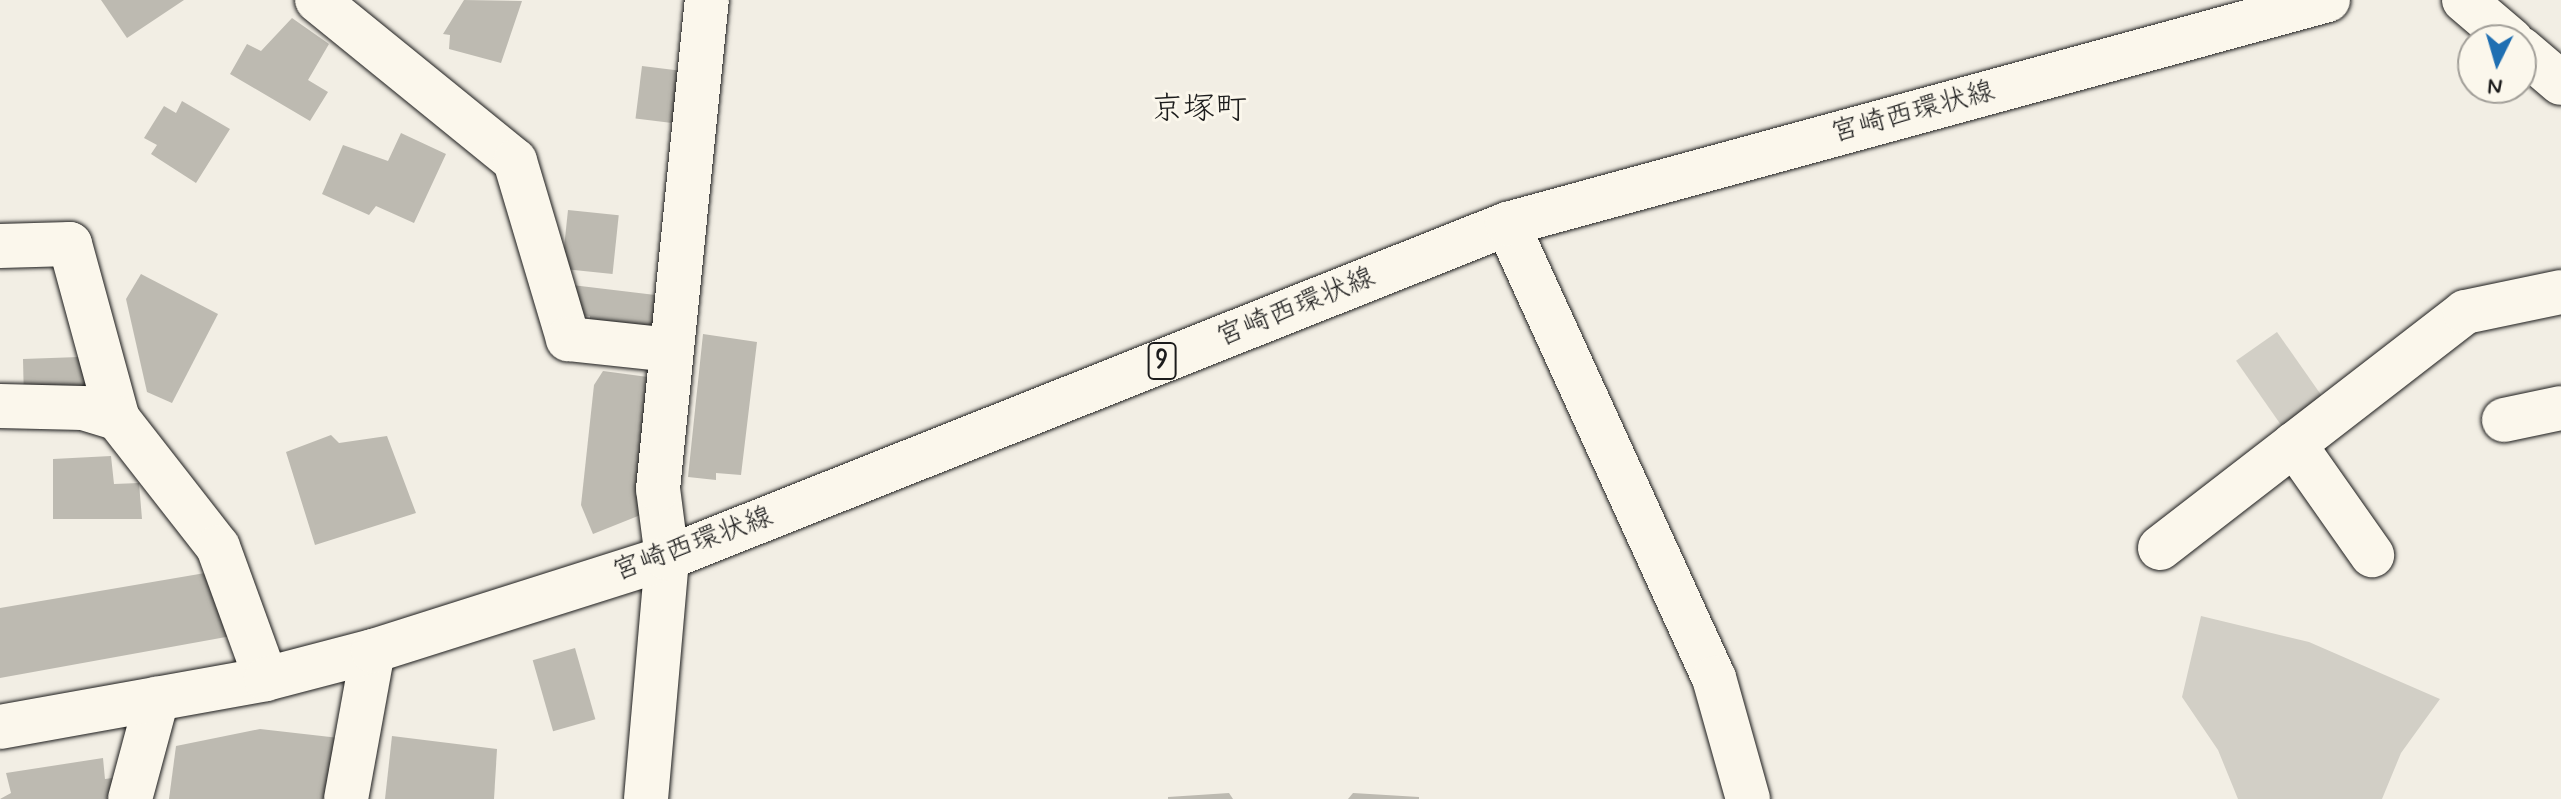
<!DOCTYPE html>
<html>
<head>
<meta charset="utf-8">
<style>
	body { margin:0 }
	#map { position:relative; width:2561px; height:799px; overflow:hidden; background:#f2eee4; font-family:Mynerve,"Klee One",sans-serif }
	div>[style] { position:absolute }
	.green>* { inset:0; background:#d2cfc6; transform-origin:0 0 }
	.building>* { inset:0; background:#bdbab1; transform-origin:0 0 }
	.roads { filter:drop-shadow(0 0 2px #1c1c1c) drop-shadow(0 0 2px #1c1c1c) }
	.minor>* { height:44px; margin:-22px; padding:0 22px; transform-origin:22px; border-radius:22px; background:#fbf7ec }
	.major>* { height:44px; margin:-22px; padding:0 22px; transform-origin:22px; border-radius:22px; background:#fbf7ec }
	span { translate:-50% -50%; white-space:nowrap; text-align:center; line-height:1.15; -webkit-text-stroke:6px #fbf7ec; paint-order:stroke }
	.shield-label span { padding:2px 6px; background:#fbf7ec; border:2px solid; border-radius:6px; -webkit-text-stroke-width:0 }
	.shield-label { font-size:26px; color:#1c1c1c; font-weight:700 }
	.street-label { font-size:28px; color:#1c1c1c }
	.quarter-label { font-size:32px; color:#1c1c1c }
	.north { position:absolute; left:2457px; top:24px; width:80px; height:80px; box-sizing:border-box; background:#fbf7ec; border:2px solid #a29f99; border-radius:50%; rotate:185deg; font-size:22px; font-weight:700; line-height:32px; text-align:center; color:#1c1c1c }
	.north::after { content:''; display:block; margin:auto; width:28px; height:36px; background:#1f6fb2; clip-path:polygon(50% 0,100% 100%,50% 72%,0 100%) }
</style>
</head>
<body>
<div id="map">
	<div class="green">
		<div style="left:2277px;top:332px;width:91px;height:50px;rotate:55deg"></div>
		<div style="clip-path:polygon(2201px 616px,2309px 642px,2440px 699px,2401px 753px,2382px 799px,2238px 799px,2218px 750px,2182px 697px)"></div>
	</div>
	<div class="building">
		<div style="clip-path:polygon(101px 0,184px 0,127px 38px)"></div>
		<div style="clip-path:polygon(464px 0,522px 1px,501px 63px,449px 49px,450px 35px,443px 34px)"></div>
		<div style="clip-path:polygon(292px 18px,329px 44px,308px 80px,328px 92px,310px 121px,230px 74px,247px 44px,261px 51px)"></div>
		<div style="left:642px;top:66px;width:49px;height:53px;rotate:7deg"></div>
		<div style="clip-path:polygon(182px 101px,230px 129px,196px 183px,151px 154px,157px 145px,144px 138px,164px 106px,176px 113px)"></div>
		<div style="clip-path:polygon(401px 133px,446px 154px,414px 223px,376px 206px,369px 215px,322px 194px,343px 145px,388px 161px)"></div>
		<div style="left:568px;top:210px;width:51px;height:59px;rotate:6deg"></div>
		<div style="clip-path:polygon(141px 274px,218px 314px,172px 403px,147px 392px,126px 299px)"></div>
		<div style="clip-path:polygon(572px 285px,672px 297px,668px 341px,589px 334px,590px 316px,570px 314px)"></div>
		<div style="clip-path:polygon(703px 334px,757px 342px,741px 475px,716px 473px,716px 480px,688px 477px)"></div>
		<div style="clip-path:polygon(79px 357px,101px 385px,24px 403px,23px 359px)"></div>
		<div style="clip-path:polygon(603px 371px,663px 379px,648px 512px,593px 534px,581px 505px,594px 385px)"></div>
		<div style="clip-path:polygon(331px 435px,339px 443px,387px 436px,416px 513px,315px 545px,286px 452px)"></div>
		<div style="clip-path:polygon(111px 456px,114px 484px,139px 483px,142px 519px,53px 519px,53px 459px)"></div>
		<div style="clip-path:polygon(211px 572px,237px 635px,0 678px,0 608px)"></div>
		<div style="left:575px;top:648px;width:74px;height:44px;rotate:74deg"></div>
		<div style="clip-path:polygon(260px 729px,348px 739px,340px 799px,169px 799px,176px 746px)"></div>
		<div style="clip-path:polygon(392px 736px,497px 749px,494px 799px,385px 799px)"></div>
		<div style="clip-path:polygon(103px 758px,105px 779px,128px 776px,126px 799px,0 799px,11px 793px,6px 773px)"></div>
		<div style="clip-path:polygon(1229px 793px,1233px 799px,1168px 799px,1168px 797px)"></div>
		<div style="clip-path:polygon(1353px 793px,1419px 797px,1419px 799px,1348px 799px)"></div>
	</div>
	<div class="roads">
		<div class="minor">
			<div style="left:317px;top:0;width:255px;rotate:39.1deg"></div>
			<div style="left:515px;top:161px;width:186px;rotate:73.4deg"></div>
			<div style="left:568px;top:339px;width:104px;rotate:6.1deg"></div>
			<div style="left:2464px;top:0;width:62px;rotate:40.4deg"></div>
			<div style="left:2521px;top:49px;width:52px;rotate:40.4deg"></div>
			<div style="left:1507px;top:224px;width:499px;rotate:65.5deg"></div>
			<div style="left:1714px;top:678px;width:126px;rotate:74.3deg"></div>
			<div style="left:0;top:246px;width:70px;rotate:-1.6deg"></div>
			<div style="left:70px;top:244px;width:181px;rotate:74.7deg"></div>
			<div style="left:118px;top:419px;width:162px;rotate:52deg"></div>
			<div style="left:218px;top:547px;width:140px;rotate:70deg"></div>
			<div style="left:0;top:406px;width:83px;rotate:1.4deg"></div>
			<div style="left:83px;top:408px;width:37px;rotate:17deg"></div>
			<div style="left:2504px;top:420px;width:58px;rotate:-11.9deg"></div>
			<div style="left:2294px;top:444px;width:136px;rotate:54.9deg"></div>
			<div style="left:2160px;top:548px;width:386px;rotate:-37.7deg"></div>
			<div style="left:2465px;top:312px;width:98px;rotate:-11.8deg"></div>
			<div style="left:130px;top:799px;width:104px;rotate:-74.9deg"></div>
			<div style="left:346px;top:799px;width:150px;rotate:-79.7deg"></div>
			<div style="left:646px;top:799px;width:242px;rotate:-85deg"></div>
			<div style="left:667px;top:558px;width:70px;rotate:-97.4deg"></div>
			<div style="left:658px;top:489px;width:491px;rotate:-84.3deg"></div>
		</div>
		<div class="major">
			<div style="left:0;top:727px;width:270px;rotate:-10.2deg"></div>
			<div style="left:266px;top:679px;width:111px;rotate:-14.7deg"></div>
			<div style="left:373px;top:651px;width:308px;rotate:-17.6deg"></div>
			<div style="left:667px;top:558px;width:904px;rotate:-21.68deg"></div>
			<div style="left:1507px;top:224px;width:851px;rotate:-15.26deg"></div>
		</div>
	</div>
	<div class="shield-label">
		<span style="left:1162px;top:361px">9</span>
	</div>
	<div class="street-label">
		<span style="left:1913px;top:113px;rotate:-15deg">宮崎西環状線</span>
		<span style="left:1296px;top:308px;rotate:-22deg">宮崎西環状線</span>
		<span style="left:693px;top:545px;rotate:-20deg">宮崎西環状線</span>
	</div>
	<div class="quarter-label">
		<span style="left:1199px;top:109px">京塚町</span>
	</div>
	<div class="north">N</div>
</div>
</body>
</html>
